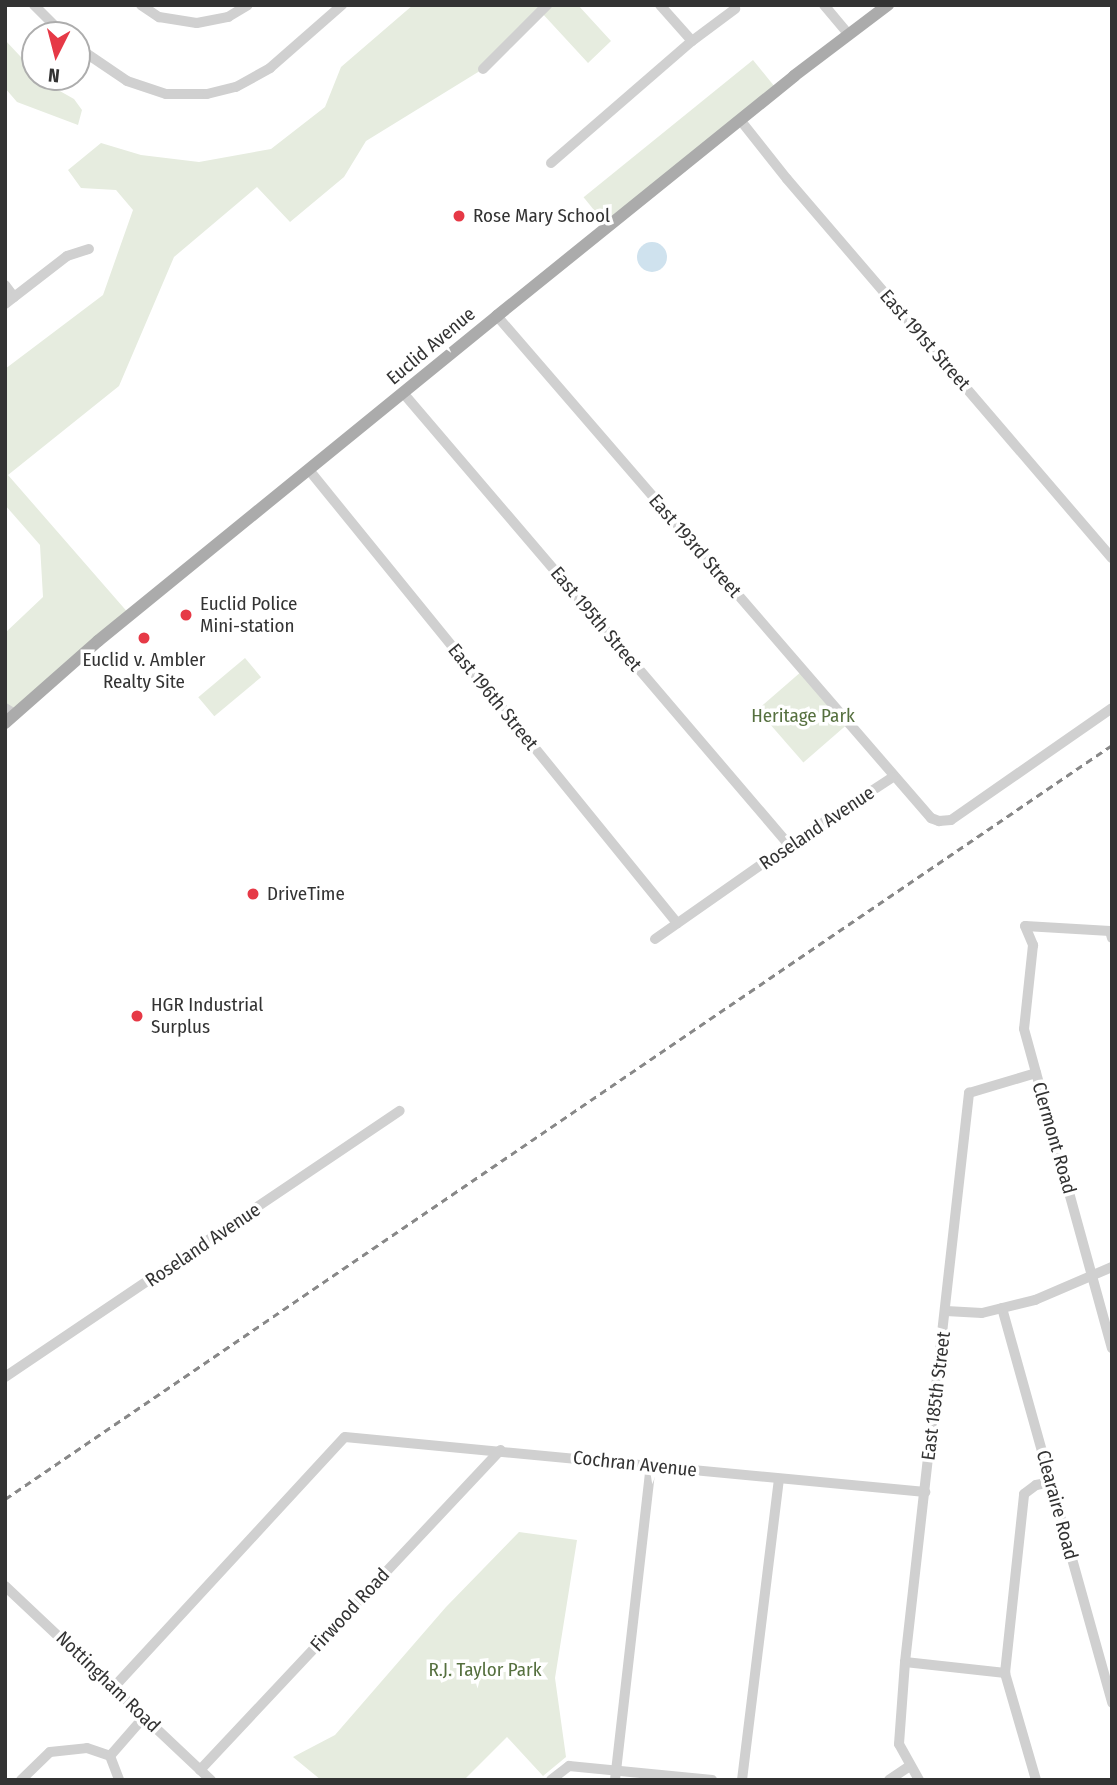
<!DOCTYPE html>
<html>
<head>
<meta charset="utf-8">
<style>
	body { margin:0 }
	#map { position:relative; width:1117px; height:1785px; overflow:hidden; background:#fff; font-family:"Fira Sans Condensed",sans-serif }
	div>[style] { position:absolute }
	.green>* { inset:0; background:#e6ecdf; transform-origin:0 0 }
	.water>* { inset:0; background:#cfe2ee }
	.round { border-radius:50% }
	.minor>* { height:10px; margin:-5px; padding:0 5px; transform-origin:5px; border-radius:5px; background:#d0d0d0 }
	.major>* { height:12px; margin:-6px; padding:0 6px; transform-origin:6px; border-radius:6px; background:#ababab }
	.rail>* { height:2.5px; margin-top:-1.25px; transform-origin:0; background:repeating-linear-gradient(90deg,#888 0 7px,transparent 0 12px) }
	.dots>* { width:19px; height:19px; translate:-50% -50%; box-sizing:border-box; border:4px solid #fff; border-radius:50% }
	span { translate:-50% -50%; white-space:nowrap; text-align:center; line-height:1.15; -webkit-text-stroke:7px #fff; paint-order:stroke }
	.poi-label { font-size:19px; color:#333 }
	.left { translate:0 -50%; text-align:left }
	.street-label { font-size:19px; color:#333 }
	.park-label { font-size:19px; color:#56703f }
	.frame { position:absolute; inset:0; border:7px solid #333; pointer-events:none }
	.north { position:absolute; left:21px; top:21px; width:70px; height:70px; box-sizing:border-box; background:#fff; border:2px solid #adadad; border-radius:50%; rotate:186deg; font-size:19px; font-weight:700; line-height:28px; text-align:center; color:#333 }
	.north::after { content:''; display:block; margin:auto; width:24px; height:32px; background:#e63946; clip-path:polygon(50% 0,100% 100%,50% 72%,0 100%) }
</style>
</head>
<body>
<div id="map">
	<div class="green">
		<div style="clip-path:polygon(413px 5px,578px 5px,611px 41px,588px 63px,541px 12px,483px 69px,366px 141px,344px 177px,290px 222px,257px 187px,174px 257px,119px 386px,8px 475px,130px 615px,15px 714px,5px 705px,5px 633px,43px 597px,40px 545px,5px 505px,5px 369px,103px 295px,133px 210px,116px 190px,81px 188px,68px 170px,101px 143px,141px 155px,199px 162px,271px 149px,325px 107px,341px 67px)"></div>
		<div style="clip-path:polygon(5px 40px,35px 72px,35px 77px,74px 99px,82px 110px,78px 125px,17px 102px,5px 88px)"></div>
		<div style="left:753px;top:60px;width:38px;height:218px;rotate:51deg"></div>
		<div style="left:245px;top:658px;width:25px;height:61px;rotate:50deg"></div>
		<div style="left:802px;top:671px;width:70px;height:59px;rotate:49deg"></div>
		<div style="clip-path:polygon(519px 1532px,577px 1540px,555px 1678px,566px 1757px,543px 1776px,507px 1737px,464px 1780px,321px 1780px,293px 1757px,335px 1735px,446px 1607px)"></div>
	</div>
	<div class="water">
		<div class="round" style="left:637px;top:242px;width:30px;height:30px"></div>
	</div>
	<div class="minor">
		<div style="left:34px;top:5px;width:42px;rotate:45deg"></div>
		<div style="left:141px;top:5px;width:22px;rotate:34deg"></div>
		<div style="left:159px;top:17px;width:38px;rotate:9deg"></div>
		<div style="left:197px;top:23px;width:32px;rotate:-11deg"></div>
		<div style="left:228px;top:17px;width:23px;rotate:-31deg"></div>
		<div style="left:660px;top:5px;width:48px;rotate:48.4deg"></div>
		<div style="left:824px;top:5px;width:38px;rotate:50deg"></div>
		<div style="left:77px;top:47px;width:60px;rotate:34.2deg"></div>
		<div style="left:127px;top:81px;width:41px;rotate:18.4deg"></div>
		<div style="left:166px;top:94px;width:41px"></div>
		<div style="left:207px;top:94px;width:30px;rotate:-14deg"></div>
		<div style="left:236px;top:87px;width:39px;rotate:-29deg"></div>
		<div style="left:270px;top:68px;width:96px;rotate:-41.2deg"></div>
		<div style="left:483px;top:69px;width:91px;rotate:-45deg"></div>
		<div style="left:741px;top:121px;width:74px;rotate:51.6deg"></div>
		<div style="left:787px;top:179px;width:499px;rotate:49.4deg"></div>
		<div style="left:551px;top:163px;width:186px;rotate:-40.9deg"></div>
		<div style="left:692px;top:41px;width:54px;rotate:-36.7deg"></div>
		<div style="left:5px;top:285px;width:15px;rotate:53deg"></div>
		<div style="left:5px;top:304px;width:78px;rotate:-37.7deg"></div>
		<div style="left:67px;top:256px;width:23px;rotate:-18deg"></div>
		<div style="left:497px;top:316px;width:664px;rotate:49.16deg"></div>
		<div style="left:931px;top:818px;width:9px;rotate:21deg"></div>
		<div style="left:939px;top:821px;width:12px;rotate:-5deg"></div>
		<div style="left:951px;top:820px;width:196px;rotate:-34.8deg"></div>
		<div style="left:404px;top:394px;width:593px;rotate:49.51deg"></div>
		<div style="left:309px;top:470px;width:584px;rotate:50.91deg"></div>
		<div style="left:5px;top:708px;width:12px;rotate:31deg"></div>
		<div style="left:1112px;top:938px;width:7px;rotate:-106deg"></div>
		<div style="left:1110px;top:931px;width:85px;rotate:-176.6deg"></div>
		<div style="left:1025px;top:926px;width:21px;rotate:67deg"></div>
		<div style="left:1033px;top:945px;width:84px;rotate:96.1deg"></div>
		<div style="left:1024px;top:1029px;width:331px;rotate:74.6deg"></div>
		<div style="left:655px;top:939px;width:164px;rotate:-35deg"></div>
		<div style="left:789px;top:845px;width:124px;rotate:-33.2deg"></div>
		<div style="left:1002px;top:1308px;width:410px;rotate:74.4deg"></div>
		<div style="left:946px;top:1311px;width:36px;rotate:3deg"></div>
		<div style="left:982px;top:1313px;width:55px;rotate:-13.8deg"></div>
		<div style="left:1035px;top:1300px;width:84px;rotate:-23.2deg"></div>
		<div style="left:5px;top:1377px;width:476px;rotate:-34deg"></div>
		<div style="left:5px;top:1586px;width:283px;rotate:43.3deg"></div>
		<div style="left:905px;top:1662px;width:101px;rotate:6.3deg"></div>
		<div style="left:114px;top:1687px;width:340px;rotate:-47.3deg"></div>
		<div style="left:345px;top:1437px;width:583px;rotate:5.42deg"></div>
		<div style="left:110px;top:1756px;width:26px;rotate:69deg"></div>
		<div style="left:200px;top:1770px;width:439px;rotate:-46.8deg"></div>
		<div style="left:21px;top:1780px;width:40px;rotate:-44deg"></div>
		<div style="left:50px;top:1752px;width:37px;rotate:-6deg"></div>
		<div style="left:87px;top:1748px;width:24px;rotate:19deg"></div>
		<div style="left:110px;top:1756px;width:52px;rotate:-48.9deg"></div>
		<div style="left:551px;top:1780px;width:23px;rotate:-38deg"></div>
		<div style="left:569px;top:1766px;width:144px;rotate:5.6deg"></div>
		<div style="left:615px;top:1780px;width:316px;rotate:-83.5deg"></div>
		<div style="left:742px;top:1780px;width:303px;rotate:-83deg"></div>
		<div style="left:889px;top:1780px;width:25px;rotate:-34deg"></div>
		<div style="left:919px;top:1780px;width:41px;rotate:-119.1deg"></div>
		<div style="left:899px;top:1744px;width:82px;rotate:-85.8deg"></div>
		<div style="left:905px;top:1662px;width:573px;rotate:-83.58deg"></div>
		<div style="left:969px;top:1093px;width:70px;rotate:-16.6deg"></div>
		<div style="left:1036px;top:1780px;width:111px;rotate:-106.2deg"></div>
		<div style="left:1005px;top:1673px;width:180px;rotate:-83.9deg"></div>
		<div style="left:1024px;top:1494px;width:15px;rotate:-37deg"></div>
		<div style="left:1036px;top:1485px;width:15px;rotate:-11deg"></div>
	</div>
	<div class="major">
		<div style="left:5px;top:723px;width:124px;rotate:-41.4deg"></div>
		<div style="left:98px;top:641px;width:515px;rotate:-39.16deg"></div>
		<div style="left:497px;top:316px;width:382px;rotate:-38.9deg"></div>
		<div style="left:794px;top:76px;width:118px;rotate:-37.1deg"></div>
	</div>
	<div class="rail">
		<div style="left:5px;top:1499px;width:1339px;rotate:-34.26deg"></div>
	</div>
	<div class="dots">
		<div style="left:459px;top:216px;background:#e63946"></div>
		<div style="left:186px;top:615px;background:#e63946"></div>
		<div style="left:144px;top:638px;background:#e63946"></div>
		<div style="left:253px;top:894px;background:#e63946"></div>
		<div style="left:137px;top:1016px;background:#e63946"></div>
	</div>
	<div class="poi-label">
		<span class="left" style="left:473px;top:216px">Rose Mary School</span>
		<span class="left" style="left:200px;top:615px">Euclid Police<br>Mini-station</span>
		<span style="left:144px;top:671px">Euclid v. Ambler<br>Realty Site</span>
		<span class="left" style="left:267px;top:894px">DriveTime</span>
		<span class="left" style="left:151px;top:1016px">HGR Industrial<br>Surplus</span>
	</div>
	<div class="street-label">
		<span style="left:925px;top:340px;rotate:49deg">East 191st Street</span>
		<span style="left:431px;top:346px;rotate:-40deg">Euclid Avenue</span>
		<span style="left:695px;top:546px;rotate:49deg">East 193rd Street</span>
		<span style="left:596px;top:619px;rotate:50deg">East 195th Street</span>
		<span style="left:493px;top:697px;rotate:51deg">East 196th Street</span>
		<span style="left:817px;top:828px;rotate:-34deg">Roseland Avenue</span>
		<span style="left:1054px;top:1138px;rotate:74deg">Clermont Road</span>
		<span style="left:203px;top:1245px;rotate:-34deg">Roseland Avenue</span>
		<span style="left:936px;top:1396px;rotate:-83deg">East 185th Street</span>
		<span style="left:635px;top:1464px;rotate:6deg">Cochran Avenue</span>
		<span style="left:1057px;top:1505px;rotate:75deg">Clearaire Road</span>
		<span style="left:350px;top:1610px;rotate:-47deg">Firwood Road</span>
		<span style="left:108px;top:1682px;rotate:44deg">Nottingham Road</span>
	</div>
	<div class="park-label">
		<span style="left:803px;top:716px">Heritage Park</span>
		<span style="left:485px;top:1670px">R.J. Taylor Park</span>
	</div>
	<div class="frame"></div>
	<div class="north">N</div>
</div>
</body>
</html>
